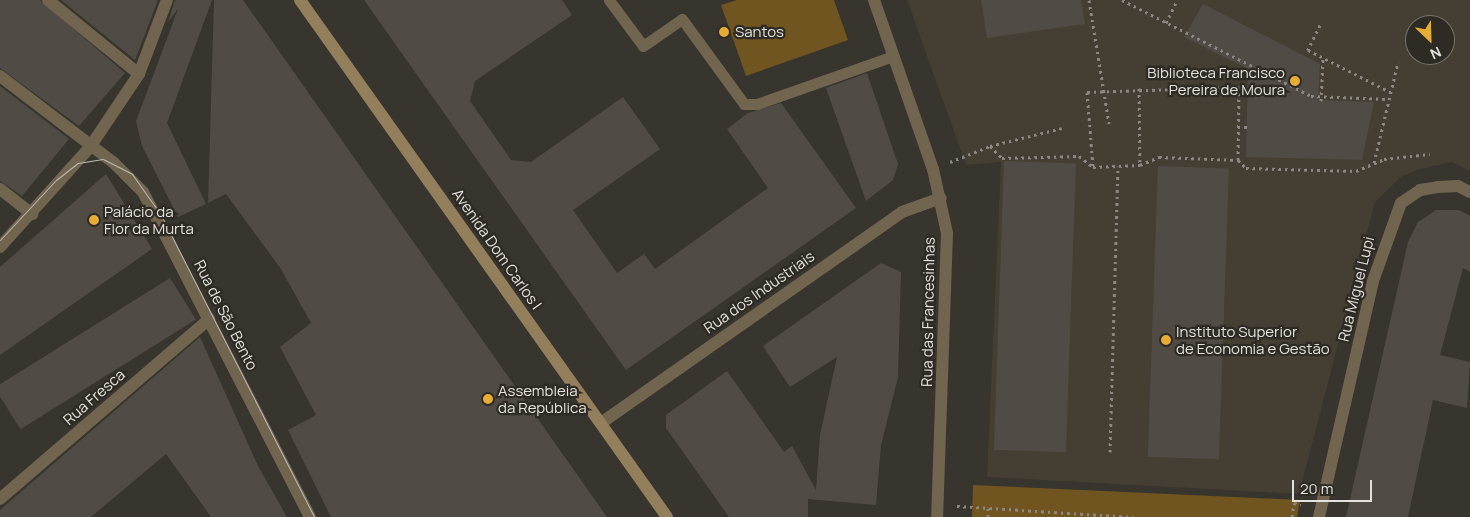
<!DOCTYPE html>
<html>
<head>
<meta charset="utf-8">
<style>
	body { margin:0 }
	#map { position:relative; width:1470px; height:517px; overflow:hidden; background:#38342e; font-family:Manrope,sans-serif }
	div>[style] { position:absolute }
	.built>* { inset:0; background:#453e32 }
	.green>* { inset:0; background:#715520 }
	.building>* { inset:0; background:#504c45; transform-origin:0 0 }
	.path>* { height:3px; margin-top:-1.5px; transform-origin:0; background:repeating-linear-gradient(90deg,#8b8883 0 2.5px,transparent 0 6.5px) }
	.lane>* { height:11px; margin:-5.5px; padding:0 5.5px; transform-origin:5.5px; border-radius:5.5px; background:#71654f }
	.street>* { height:12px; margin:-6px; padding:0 6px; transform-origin:6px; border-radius:6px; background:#71654f }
	.secondary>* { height:12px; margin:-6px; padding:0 6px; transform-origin:6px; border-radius:6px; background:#937f5c }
	.tram>* { height:1px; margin:-0.5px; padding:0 0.5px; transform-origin:0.5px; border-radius:0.5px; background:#bebcb7 }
	.dots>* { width:14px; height:14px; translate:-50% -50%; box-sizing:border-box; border:2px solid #2e2a24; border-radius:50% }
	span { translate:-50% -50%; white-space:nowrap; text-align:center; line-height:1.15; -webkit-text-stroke:4.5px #2e2a24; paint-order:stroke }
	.poi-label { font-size:15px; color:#e4e2de }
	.left { translate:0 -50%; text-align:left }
	.right { translate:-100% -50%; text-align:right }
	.street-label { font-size:15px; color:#e4e2de }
	.north { position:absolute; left:1405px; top:15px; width:50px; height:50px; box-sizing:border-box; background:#2e2a24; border:1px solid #77746e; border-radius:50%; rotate:156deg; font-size:14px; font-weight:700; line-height:20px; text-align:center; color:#e4e2de }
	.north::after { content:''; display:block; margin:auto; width:18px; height:22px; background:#e6ac36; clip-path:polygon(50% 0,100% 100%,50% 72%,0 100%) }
	.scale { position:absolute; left:1292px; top:480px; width:80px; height:22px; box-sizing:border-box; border:2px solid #e4e2de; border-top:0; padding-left:6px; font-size:15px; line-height:18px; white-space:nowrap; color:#e4e2de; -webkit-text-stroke:4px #2e2a24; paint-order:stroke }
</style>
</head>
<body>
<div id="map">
	<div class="built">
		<div style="clip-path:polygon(evenodd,907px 0,1470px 0,1470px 171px,1452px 162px,1420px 169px,1402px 176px,1375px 202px,1299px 494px,987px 477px,1001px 162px,966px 165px,907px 0,1415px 25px,1445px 25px,1445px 55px,1415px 55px,1415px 25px)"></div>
	</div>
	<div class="green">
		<div style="clip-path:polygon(737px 0,834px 0,848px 40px,746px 76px,721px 5px)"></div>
		<div style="clip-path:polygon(973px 485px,1300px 500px,1297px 517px,972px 517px)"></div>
	</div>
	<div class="building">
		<div style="clip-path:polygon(0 0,40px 0,125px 73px,79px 126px,0 68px)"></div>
		<div style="clip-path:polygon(61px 0,158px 0,135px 60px)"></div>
		<div style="clip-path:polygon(175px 0,212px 0,167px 123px,206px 204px,178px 217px,142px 146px,136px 121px,178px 9px,168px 22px)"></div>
		<div style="clip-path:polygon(214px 0,243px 0,607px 517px,331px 517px,288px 430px,316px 415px,280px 347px,311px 323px,281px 269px,226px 194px,208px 203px)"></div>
		<div style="clip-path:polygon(364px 0,562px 0,572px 15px,475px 81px,470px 101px,511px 160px,531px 162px,623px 97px,660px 149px,573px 210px,617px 273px,644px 254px,655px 269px,768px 188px,727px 129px,748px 113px,781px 103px,856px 208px,626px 370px)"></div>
		<div style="clip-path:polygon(981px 0,1081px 0,1085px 24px,987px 38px)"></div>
		<div style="clip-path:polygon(1203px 4px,1320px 64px,1318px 100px,1374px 102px,1362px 160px,1246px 157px,1248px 69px,1184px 37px)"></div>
		<div style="clip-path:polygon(867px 73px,898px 164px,893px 180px,866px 201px,826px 88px)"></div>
		<div style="clip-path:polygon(0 86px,69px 139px,22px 196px,0 181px)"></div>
		<div style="left:1004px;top:161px;width:72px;height:289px;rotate:2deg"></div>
		<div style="left:1158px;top:166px;width:71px;height:291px;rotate:2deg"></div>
		<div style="clip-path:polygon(106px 174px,152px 249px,0 355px,0 267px)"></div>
		<div style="clip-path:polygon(1436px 210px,1459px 210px,1470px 216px,1470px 272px,1463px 268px,1440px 355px,1470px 362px,1467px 408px,1433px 400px,1408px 517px,1346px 517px,1408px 242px,1418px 222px)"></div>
		<div style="clip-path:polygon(881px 263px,901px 272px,898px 377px,881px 445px,876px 505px,808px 499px,808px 517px,729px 517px,666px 428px,666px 415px,727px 371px,784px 452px,792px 446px,816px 490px,820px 435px,837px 357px,790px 387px,763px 346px)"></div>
		<div style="left:170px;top:278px;width:49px;height:207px;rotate:58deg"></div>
		<div style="clip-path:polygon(200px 337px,258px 466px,287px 517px,211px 517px,166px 454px,91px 517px,0 517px,0 510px)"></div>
	</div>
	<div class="path">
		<div style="left:1089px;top:0;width:125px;rotate:80.8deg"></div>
		<div style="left:1122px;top:0;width:212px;rotate:26.9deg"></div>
		<div style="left:1311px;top:96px;width:78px;rotate:2.2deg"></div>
		<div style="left:1166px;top:23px;width:25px;rotate:-64deg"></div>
		<div style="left:1320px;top:25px;width:28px;rotate:116deg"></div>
		<div style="left:1308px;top:50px;width:92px;rotate:27.1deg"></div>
		<div style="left:1139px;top:88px;width:77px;rotate:89.3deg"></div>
		<div style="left:1321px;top:101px;width:43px;rotate:-87.3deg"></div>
		<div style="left:1238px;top:127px;width:9px"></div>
		<div style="left:990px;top:146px;width:17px;rotate:45deg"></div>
		<div style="left:1002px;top:158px;width:77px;rotate:-1.5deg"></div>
		<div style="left:1079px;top:156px;width:18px;rotate:38deg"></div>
		<div style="left:1093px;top:167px;width:47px;rotate:-2.4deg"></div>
		<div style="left:1140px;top:165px;width:21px;rotate:-23deg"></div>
		<div style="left:1159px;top:157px;width:79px;rotate:2.2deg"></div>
		<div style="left:1238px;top:160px;width:73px;rotate:-89.2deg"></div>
		<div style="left:1239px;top:87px;width:152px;rotate:178.1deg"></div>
		<div style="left:1087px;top:92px;width:75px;rotate:85.4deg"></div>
		<div style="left:1238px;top:160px;width:11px;rotate:45deg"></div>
		<div style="left:1246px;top:168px;width:110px;rotate:1.6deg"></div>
		<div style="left:1356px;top:171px;width:30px;rotate:-23deg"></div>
		<div style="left:1384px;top:159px;width:46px;rotate:-6.2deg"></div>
		<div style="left:950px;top:162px;width:43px;rotate:-21.8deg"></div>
		<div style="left:990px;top:146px;width:74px;rotate:-14deg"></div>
		<div style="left:1374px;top:163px;width:104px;rotate:-76.6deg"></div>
		<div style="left:1110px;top:452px;width:286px;rotate:-88.4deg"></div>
		<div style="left:957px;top:506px;width:177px;rotate:3.6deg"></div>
		<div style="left:988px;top:517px;width:9px;rotate:-90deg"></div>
		<div style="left:1292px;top:517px;width:14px;rotate:-82deg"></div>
		<div style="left:1294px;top:503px;width:7px;rotate:16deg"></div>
	</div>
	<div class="lane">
		<div style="left:609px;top:0;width:57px;rotate:53.5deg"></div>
		<div style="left:643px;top:46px;width:47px;rotate:-34.7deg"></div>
		<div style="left:682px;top:19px;width:105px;rotate:53.9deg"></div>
		<div style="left:744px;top:104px;width:13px"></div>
		<div style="left:757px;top:104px;width:144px;rotate:-19.4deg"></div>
	</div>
	<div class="street">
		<div style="left:48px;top:0;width:117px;rotate:39.1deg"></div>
		<div style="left:874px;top:0;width:179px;rotate:70.8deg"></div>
		<div style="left:933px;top:169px;width:66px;rotate:77.7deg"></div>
		<div style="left:947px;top:233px;width:284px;rotate:92deg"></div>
		<div style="left:0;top:76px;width:143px;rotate:37.3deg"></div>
		<div style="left:114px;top:163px;width:41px;rotate:45deg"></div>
		<div style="left:143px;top:192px;width:365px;rotate:62.8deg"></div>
		<div style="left:0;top:189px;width:41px;rotate:38deg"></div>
		<div style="left:0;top:247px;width:135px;rotate:-48deg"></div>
		<div style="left:90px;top:147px;width:88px;rotate:-56.1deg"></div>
		<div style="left:139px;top:74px;width:79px;rotate:-69.3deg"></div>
		<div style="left:601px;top:423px;width:368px;rotate:-35deg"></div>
		<div style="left:902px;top:212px;width:41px;rotate:-19.7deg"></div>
		<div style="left:0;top:499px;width:276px;rotate:-40.7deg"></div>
		<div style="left:1319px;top:517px;width:242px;rotate:-77.1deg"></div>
		<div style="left:1373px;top:281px;width:83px;rotate:-70.3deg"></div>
		<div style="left:1401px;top:203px;width:23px;rotate:-34deg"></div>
		<div style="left:1420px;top:190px;width:18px;rotate:-9deg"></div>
		<div style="left:1438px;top:187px;width:20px;rotate:-3deg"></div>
		<div style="left:1458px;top:186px;width:13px;rotate:27deg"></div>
	</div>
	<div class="secondary">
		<div style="left:300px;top:0;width:634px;rotate:54.63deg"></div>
	</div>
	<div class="tram">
		<div style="left:0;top:240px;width:82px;rotate:-47deg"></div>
		<div style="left:56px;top:180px;width:28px;rotate:-38deg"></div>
		<div style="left:78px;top:163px;width:25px;rotate:-9deg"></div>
		<div style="left:103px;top:159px;width:33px;rotate:27deg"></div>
		<div style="left:132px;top:174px;width:50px;rotate:54.7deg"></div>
		<div style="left:161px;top:215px;width:339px;rotate:63.1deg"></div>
	</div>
	<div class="dots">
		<div style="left:724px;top:32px;background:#e6ac36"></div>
		<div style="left:1295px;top:81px;background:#e6ac36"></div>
		<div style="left:94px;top:220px;background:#e6ac36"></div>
		<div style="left:1166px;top:340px;background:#e6ac36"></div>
		<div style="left:488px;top:399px;background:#e6ac36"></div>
	</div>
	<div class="poi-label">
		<span class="left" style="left:735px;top:32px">Santos</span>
		<span class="right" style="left:1285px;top:81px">Biblioteca Francisco<br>Pereira de Moura</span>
		<span class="left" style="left:104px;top:220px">Palácio da<br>Flor da Murta</span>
		<span class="left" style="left:1176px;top:340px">Instituto Superior<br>de Economia e Gestão</span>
		<span class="left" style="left:498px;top:399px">Assembleia<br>da República</span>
	</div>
	<div class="street-label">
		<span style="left:497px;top:249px;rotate:55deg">Avenida Dom Carlos I</span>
		<span style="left:1356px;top:289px;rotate:-76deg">Rua Miguel Lupi</span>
		<span style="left:759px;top:292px;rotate:-35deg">Rua dos Industriais</span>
		<span style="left:928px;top:312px;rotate:-89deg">Rua das Francesinhas</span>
		<span style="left:226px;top:315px;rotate:63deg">Rua de São Bento</span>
		<span style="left:94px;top:397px;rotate:-41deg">Rua Fresca</span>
	</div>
	<div class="north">N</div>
	<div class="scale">20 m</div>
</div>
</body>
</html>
